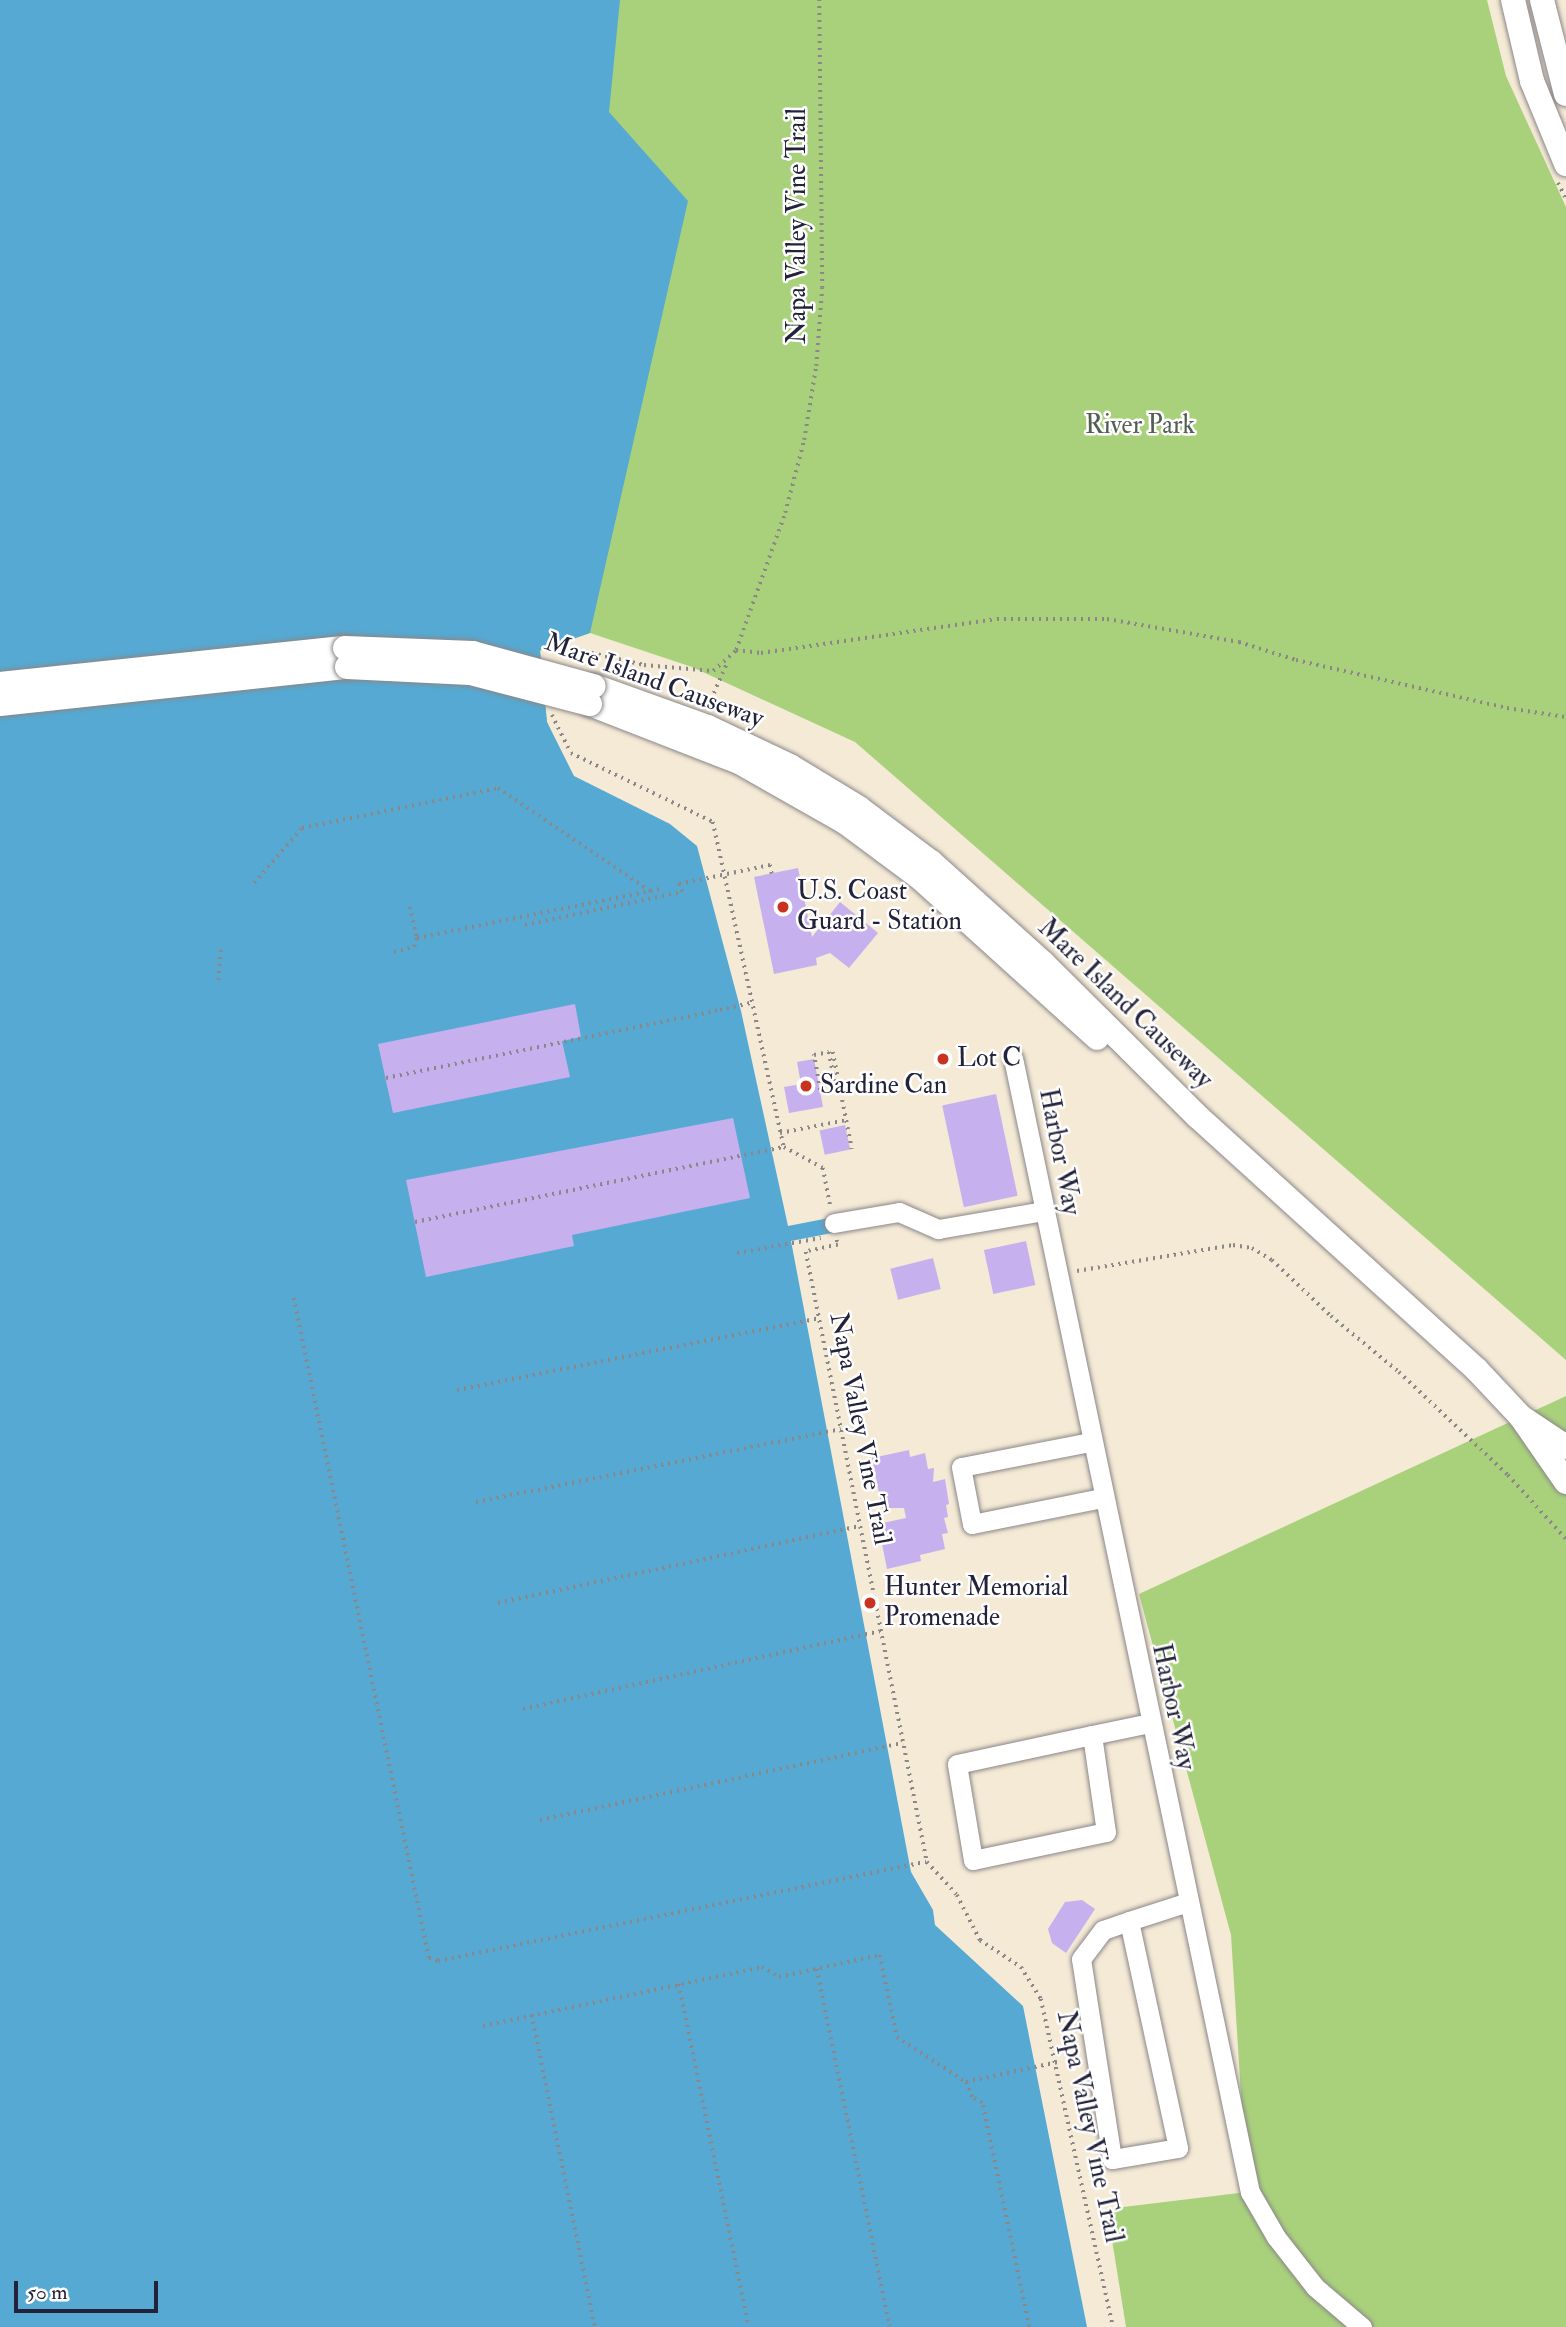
<!DOCTYPE html>
<html>
<head>
<meta charset="utf-8">
<style>
	body { margin:0 }
	#map { position:relative; width:1566px; height:2327px; overflow:hidden; background:#f4ead6; font-family:"IM FELL Double Pica",serif }
	div>[style] { position:absolute }
	.green>* { inset:0; background:#a9d17c }
	.water>* { inset:0; background:#56a9d2 }
	.building>* { inset:0; background:#c7b0ee; transform-origin:0 0 }
	.path>* { height:3.5px; margin-top:-1.75px; transform-origin:0; background:repeating-linear-gradient(90deg,#8b8688 0 2px,transparent 0 7px) }
	.roads { filter:drop-shadow(0 0 2px #8b8688) drop-shadow(0 0 2px #8b8688) }
	.minor>* { height:19px; margin:-9.5px; padding:0 9.5px; transform-origin:9.5px; border-radius:9.5px; background:#fff }
	.major>* { height:24px; margin:-12px; padding:0 12px; transform-origin:12px; border-radius:12px; background:#fff }
	.bridges { filter:drop-shadow(0 0 2px #8b8688) drop-shadow(0 0 2px #8b8688) }
	.major-bridge>* { height:24px; margin:-12px; padding:0 12px; transform-origin:12px; border-radius:12px; background:#fff }
	.dots>* { width:19px; height:19px; translate:-50% -50%; box-sizing:border-box; border:4px solid #fff; border-radius:50% }
	span { translate:-50% -50%; white-space:nowrap; text-align:center; line-height:1.15; -webkit-text-stroke:5px #fff; paint-order:stroke }
	.street-label { font-size:26px; color:#22223b }
	.park-label { font-size:26px; color:#515f52 }
	.poi-label { font-size:26px; color:#22223b }
	.left { translate:0 -50%; text-align:left }
	.scale { position:absolute; left:14px; top:2281px; width:144px; height:32px; box-sizing:border-box; border:4px solid #22223b; border-top:0; padding-left:9px; font-size:21px; line-height:24px; white-space:nowrap; color:#22223b; -webkit-text-stroke:5px #fff; paint-order:stroke }
</style>
</head>
<body>
<div id="map">
	<div class="green">
		<div style="clip-path:polygon(571px 0,1487px 0,1506px 76px,1566px 207px,1566px 1360px,855px 742px,692px 667px,590px 633px,540px 651px,547px 722px,565px 763px,381px 614px)"></div>
		<div style="clip-path:polygon(1566px 1396px,1566px 2327px,1126px 2327px,1107px 2209px,1247px 2192px,1231px 1935px,1139px 1594px)"></div>
	</div>
	<div class="water">
		<div style="clip-path:polygon(0 0,620px 0,609px 112px,688px 201px,590px 633px,540px 650px,547px 722px,574px 776px,670px 824px,697px 846px,741px 1011px,788px 1226px,829px 1218px,832px 1233px,791px 1241px,911px 1872px,933px 1910px,935px 1925px,1023px 2006px,1087px 2327px,0 2327px)"></div>
	</div>
	<div class="building">
		<div style="clip-path:polygon(798px 868px,812px 937px,840px 902px,878px 933px,849px 968px,830px 953px,816px 958px,817px 965px,774px 974px,754px 877px)"></div>
		<div style="clip-path:polygon(575px 1004px,581px 1037px,562px 1041px,570px 1077px,393px 1113px,378px 1044px)"></div>
		<div style="clip-path:polygon(814px 1059px,823px 1107px,789px 1113px,784px 1087px,801px 1084px,797px 1062px)"></div>
		<div style="left:996px;top:1094px;width:104px;height:55px;rotate:78deg"></div>
		<div style="clip-path:polygon(733px 1118px,750px 1198px,572px 1235px,574px 1246px,426px 1277px,406px 1180px)"></div>
		<div style="left:845px;top:1125px;width:25px;height:26px;rotate:78deg"></div>
		<div style="left:1026px;top:1241px;width:45px;height:43px;rotate:78deg"></div>
		<div style="left:933px;top:1258px;width:32px;height:44px;rotate:76deg"></div>
		<div style="clip-path:polygon(909px 1450px,910px 1457px,925px 1453px,928px 1469px,934px 1468px,933px 1482px,945px 1479px,949px 1504px,946px 1505px,948px 1517px,944px 1518px,948px 1533px,942px 1534px,945px 1549px,920px 1555px,921px 1561px,887px 1569px,878px 1524px,906px 1518px,904px 1508px,882px 1508px,872px 1458px)"></div>
		<div style="clip-path:polygon(1082px 1900px,1095px 1909px,1066px 1953px,1052px 1943px,1048px 1929px,1065px 1902px)"></div>
	</div>
	<div class="path">
		<div style="left:1558px;top:183px;width:17px;rotate:62deg"></div>
		<div style="left:736px;top:650px;width:25px;rotate:7deg"></div>
		<div style="left:761px;top:653px;width:238px;rotate:-8.2deg"></div>
		<div style="left:997px;top:619px;width:110px"></div>
		<div style="left:1107px;top:619px;width:134px;rotate:9.9deg"></div>
		<div style="left:1239px;top:642px;width:60px;rotate:17.5deg"></div>
		<div style="left:1296px;top:660px;width:216px;rotate:12.8deg"></div>
		<div style="left:1507px;top:708px;width:60px;rotate:8.7deg"></div>
		<div style="left:567px;top:657px;width:13px;rotate:-32deg"></div>
		<div style="left:578px;top:650px;width:68px;rotate:12.8deg"></div>
		<div style="left:644px;top:665px;width:69px;rotate:5deg"></div>
		<div style="left:713px;top:671px;width:31px;rotate:-42deg"></div>
		<div style="left:736px;top:650px;width:145px;rotate:-70.3deg"></div>
		<div style="left:785px;top:513px;width:75px;rotate:-75.4deg"></div>
		<div style="left:804px;top:440px;width:75px;rotate:-80.8deg"></div>
		<div style="left:816px;top:366px;width:78px;rotate:-85.6deg"></div>
		<div style="left:822px;top:288px;width:288px;rotate:-90.6deg"></div>
		<div style="left:708px;top:706px;width:45px;rotate:-66.3deg"></div>
		<div style="left:552px;top:715px;width:42px;rotate:63.4deg"></div>
		<div style="left:571px;top:753px;width:158px;rotate:25.9deg"></div>
		<div style="left:713px;top:822px;width:333px;rotate:77.7deg"></div>
		<div style="left:784px;top:1147px;width:44px;rotate:28.3deg"></div>
		<div style="left:823px;top:1168px;width:38px;rotate:79deg"></div>
		<div style="left:254px;top:883px;width:73px;rotate:-48.9deg"></div>
		<div style="left:302px;top:828px;width:200px;rotate:-11.5deg"></div>
		<div style="left:498px;top:788px;width:184px;rotate:34.1deg"></div>
		<div style="left:682px;top:892px;width:9px;rotate:-111deg"></div>
		<div style="left:679px;top:884px;width:49px;rotate:-11.8deg"></div>
		<div style="left:727px;top:874px;width:44px;rotate:-11.8deg"></div>
		<div style="left:770px;top:865px;width:9px;rotate:77deg"></div>
		<div style="left:410px;top:907px;width:32px;rotate:77deg"></div>
		<div style="left:525px;top:925px;width:160px;rotate:-11.9deg"></div>
		<div style="left:394px;top:952px;width:21px;rotate:-14deg"></div>
		<div style="left:414px;top:947px;width:9px;rotate:-72deg"></div>
		<div style="left:417px;top:938px;width:248px;rotate:-11.4deg"></div>
		<div style="left:218px;top:980px;width:32px;rotate:-85deg"></div>
		<div style="left:720px;top:1010px;width:31px;rotate:-13deg"></div>
		<div style="left:833px;top:1052px;width:99px;rotate:78.9deg"></div>
		<div style="left:386px;top:1078px;width:342px;rotate:-11.5deg"></div>
		<div style="left:820px;top:1090px;width:36px;rotate:-100deg"></div>
		<div style="left:814px;top:1055px;width:15px;rotate:-11deg"></div>
		<div style="left:829px;top:1052px;width:42px;rotate:79deg"></div>
		<div style="left:837px;top:1093px;width:15px;rotate:-11deg"></div>
		<div style="left:780px;top:1133px;width:67px;rotate:-11.1deg"></div>
		<div style="left:415px;top:1222px;width:376px;rotate:-11.5deg"></div>
		<div style="left:837px;top:1240px;width:5px;rotate:79deg"></div>
		<div style="left:838px;top:1245px;width:33px;rotate:168deg"></div>
		<div style="left:806px;top:1252px;width:622px;rotate:78.78deg"></div>
		<div style="left:927px;top:1862px;width:45px;rotate:47.7deg"></div>
		<div style="left:957px;top:1895px;width:51px;rotate:62.9deg"></div>
		<div style="left:980px;top:1940px;width:49px;rotate:33.4deg"></div>
		<div style="left:1021px;top:1967px;width:38px;rotate:58deg"></div>
		<div style="left:1041px;top:1999px;width:336px;rotate:77.6deg"></div>
		<div style="left:737px;top:1253px;width:85px;rotate:-10.1deg"></div>
		<div style="left:1077px;top:1271px;width:158px;rotate:-9.5deg"></div>
		<div style="left:1233px;top:1245px;width:19px;rotate:9deg"></div>
		<div style="left:1252px;top:1248px;width:23px;rotate:31deg"></div>
		<div style="left:1272px;top:1260px;width:81px;rotate:43.5deg"></div>
		<div style="left:1331px;top:1316px;width:88px;rotate:39.5deg"></div>
		<div style="left:1399px;top:1372px;width:150px;rotate:43.4deg"></div>
		<div style="left:1508px;top:1475px;width:86px;rotate:47.8deg"></div>
		<div style="left:294px;top:1298px;width:674px;rotate:78.44deg"></div>
		<div style="left:429px;top:1958px;width:9px;rotate:18deg"></div>
		<div style="left:438px;top:1961px;width:498px;rotate:-11.5deg"></div>
		<div style="left:457px;top:1390px;width:369px;rotate:-11.2deg"></div>
		<div style="left:476px;top:1502px;width:372px;rotate:-11.3deg"></div>
		<div style="left:498px;top:1603px;width:370px;rotate:-12deg"></div>
		<div style="left:523px;top:1709px;width:365px;rotate:-12.3deg"></div>
		<div style="left:540px;top:1820px;width:371px;rotate:-12deg"></div>
		<div style="left:817px;top:1969px;width:365px;rotate:78.5deg"></div>
		<div style="left:679px;top:1984px;width:350px;rotate:78.5deg"></div>
		<div style="left:532px;top:2015px;width:318px;rotate:78.6deg"></div>
		<div style="left:483px;top:2026px;width:285px;rotate:-11.9deg"></div>
		<div style="left:762px;top:1967px;width:20px;rotate:30deg"></div>
		<div style="left:779px;top:1977px;width:103px;rotate:-12.3deg"></div>
		<div style="left:880px;top:1955px;width:84px;rotate:78.3deg"></div>
		<div style="left:897px;top:2037px;width:82px;rotate:33.1deg"></div>
		<div style="left:1029px;top:2327px;width:229px;rotate:-101.8deg"></div>
		<div style="left:982px;top:2103px;width:12px;rotate:-149deg"></div>
		<div style="left:972px;top:2097px;width:16px;rotate:-112deg"></div>
		<div style="left:966px;top:2082px;width:94px;rotate:-12.3deg"></div>
	</div>
	<div class="roads">
		<div class="minor">
			<div style="left:1013px;top:1058px;width:1159px;rotate:78.2deg"></div>
			<div style="left:1250px;top:2192px;width:52px;rotate:60deg"></div>
			<div style="left:1276px;top:2237px;width:63px;rotate:52deg"></div>
			<div style="left:1315px;top:2287px;width:62px;rotate:40.4deg"></div>
			<div style="left:834px;top:1223px;width:66px;rotate:-9.6deg"></div>
			<div style="left:899px;top:1212px;width:43px;rotate:23.6deg"></div>
			<div style="left:938px;top:1229px;width:108px;rotate:-9.6deg"></div>
			<div style="left:1090px;top:1442px;width:131px;rotate:169deg"></div>
			<div style="left:961px;top:1467px;width:58px;rotate:79.1deg"></div>
			<div style="left:972px;top:1524px;width:133px;rotate:-11.3deg"></div>
			<div style="left:1092px;top:1735px;width:98px;rotate:81.8deg"></div>
			<div style="left:1106px;top:1832px;width:136px;rotate:168.1deg"></div>
			<div style="left:973px;top:1860px;width:97px;rotate:-99.5deg"></div>
			<div style="left:957px;top:1764px;width:138px;rotate:-12.1deg"></div>
			<div style="left:1092px;top:1735px;width:59px;rotate:-11.7deg"></div>
			<div style="left:1129px;top:1921px;width:232px;rotate:77.8deg"></div>
			<div style="left:1178px;top:2148px;width:67px;rotate:170.5deg"></div>
			<div style="left:1112px;top:2159px;width:202px;rotate:-98.8deg"></div>
			<div style="left:1081px;top:1959px;width:36px;rotate:-53deg"></div>
			<div style="left:1103px;top:1930px;width:28px;rotate:-19deg"></div>
			<div style="left:1129px;top:1921px;width:62px;rotate:-17.9deg"></div>
		</div>
		<div class="major">
			<div style="left:1513px;top:0;width:83px;rotate:76.8deg"></div>
			<div style="left:1532px;top:81px;width:90px;rotate:67.7deg"></div>
			<div style="left:1542px;top:0;width:97px;rotate:75.7deg"></div>
			<div style="left:0;top:684px;width:347px;rotate:-6deg"></div>
			<div style="left:594px;top:686px;width:121px;rotate:19.8deg"></div>
			<div style="left:708px;top:727px;width:91px;rotate:25.4deg"></div>
			<div style="left:790px;top:766px;width:81px;rotate:31.3deg"></div>
			<div style="left:859px;top:808px;width:90px;rotate:36.9deg"></div>
			<div style="left:931px;top:862px;width:151px;rotate:42deg"></div>
			<div style="left:1043px;top:963px;width:217px;rotate:44.8deg"></div>
			<div style="left:1197px;top:1116px;width:377px;rotate:42.2deg"></div>
			<div style="left:1476px;top:1369px;width:66px;rotate:46.8deg"></div>
			<div style="left:1521px;top:1417px;width:79px;rotate:55.3deg"></div>
			<div style="left:0;top:704px;width:349px;rotate:-6.1deg"></div>
			<div style="left:590px;top:704px;width:162px;rotate:21.3deg"></div>
			<div style="left:741px;top:763px;width:120px;rotate:29.6deg"></div>
			<div style="left:845px;top:822px;width:92px;rotate:36.6deg"></div>
			<div style="left:919px;top:877px;width:240px;rotate:42.1deg"></div>
			<div style="left:1521px;top:1417px;width:54px;rotate:33.7deg"></div>
		</div>
	</div>
	<div class="bridges">
		<div class="major-bridge">
			<div style="left:345px;top:648px;width:128px;rotate:2.2deg"></div>
			<div style="left:473px;top:653px;width:125px;rotate:15.3deg"></div>
			<div style="left:347px;top:667px;width:123px;rotate:2.8deg"></div>
			<div style="left:470px;top:673px;width:124px;rotate:14.5deg"></div>
		</div>
	</div>
	<div class="dots">
		<div style="left:783px;top:907px;background:#c8321e"></div>
		<div style="left:943px;top:1059px;background:#c8321e"></div>
		<div style="left:806px;top:1086px;background:#c8321e"></div>
		<div style="left:870px;top:1603px;background:#c8321e"></div>
	</div>
	<div class="street-label">
		<span style="left:798px;top:226px;rotate:-90deg">Napa Valley Vine Trail</span>
		<span style="left:654px;top:681px;rotate:20deg">Mare Island Causeway</span>
		<span style="left:1125px;top:1004px;rotate:44deg">Mare Island Causeway</span>
		<span style="left:1059px;top:1152px;rotate:79deg">Harbor Way</span>
		<span style="left:860px;top:1429px;rotate:79deg">Napa Valley Vine Trail</span>
		<span style="left:1173px;top:1707px;rotate:78deg">Harbor Way</span>
		<span style="left:1089px;top:2127px;rotate:78deg">Napa Valley Vine Trail</span>
	</div>
	<div class="park-label">
		<span style="left:1140px;top:426px">River Park</span>
	</div>
	<div class="poi-label">
		<span class="left" style="left:797px;top:907px">U.S. Coast<br>Guard - Station</span>
		<span class="left" style="left:957px;top:1059px">Lot C</span>
		<span class="left" style="left:820px;top:1086px">Sardine Can</span>
		<span class="left" style="left:884px;top:1603px">Hunter Memorial<br>Promenade</span>
	</div>
	<div class="scale">50 m</div>
</div>
</body>
</html>
